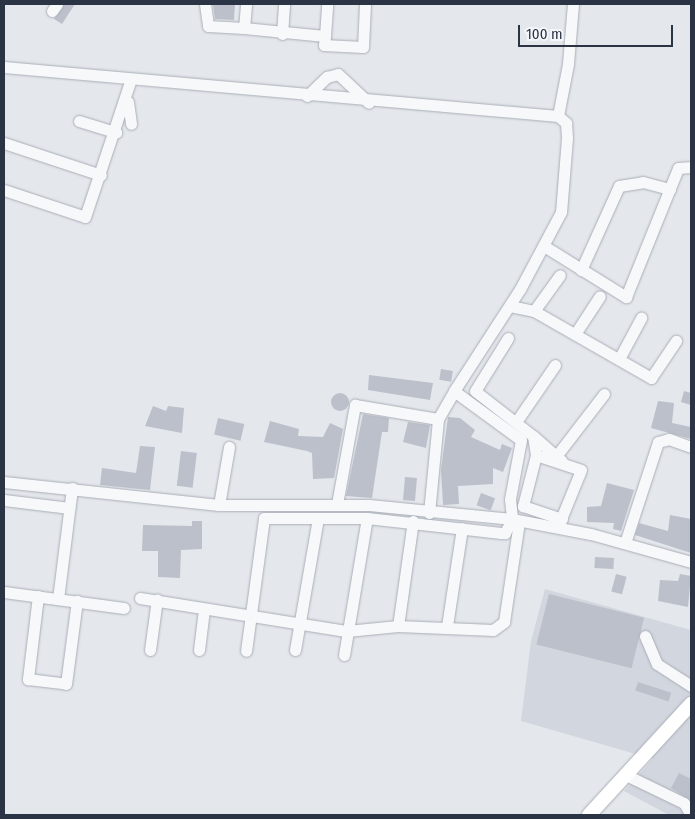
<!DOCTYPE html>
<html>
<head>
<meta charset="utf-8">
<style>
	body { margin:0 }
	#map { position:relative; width:695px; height:819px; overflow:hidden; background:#e4e7ec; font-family:"Fira Sans Condensed",sans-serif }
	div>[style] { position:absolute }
	.built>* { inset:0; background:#d2d6de }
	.building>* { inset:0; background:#bbc0ca; transform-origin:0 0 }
	.round { border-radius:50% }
	.roads { filter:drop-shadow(0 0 1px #a9aeb7) drop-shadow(0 0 1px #a9aeb7) }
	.minor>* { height:11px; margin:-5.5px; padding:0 5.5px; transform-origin:5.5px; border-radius:5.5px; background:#f7f8fa }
	.major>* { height:14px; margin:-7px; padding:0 7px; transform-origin:7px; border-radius:7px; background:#fff }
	span { translate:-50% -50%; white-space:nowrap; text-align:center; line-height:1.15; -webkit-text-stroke:4px #f4f6f9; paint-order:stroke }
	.frame { position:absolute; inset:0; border:5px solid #2b3445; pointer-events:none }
	.scale { position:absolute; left:518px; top:25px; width:155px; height:22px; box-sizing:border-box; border:2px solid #2b3445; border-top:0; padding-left:6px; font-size:15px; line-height:18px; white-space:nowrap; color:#2b3445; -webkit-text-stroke:4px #f4f6f9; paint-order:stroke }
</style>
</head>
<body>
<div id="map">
	<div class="built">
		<div style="clip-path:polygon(545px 589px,691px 630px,691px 815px,669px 815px,624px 791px,653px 759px,521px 721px,531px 641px)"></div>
	</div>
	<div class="building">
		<div style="clip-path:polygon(64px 4px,75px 4px,62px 24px,54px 19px)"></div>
		<div style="clip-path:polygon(213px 4px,235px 4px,234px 20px,215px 19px)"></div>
		<div style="left:441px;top:369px;width:12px;height:11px;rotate:9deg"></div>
		<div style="clip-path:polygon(369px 375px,433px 383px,430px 400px,368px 390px)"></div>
		<div style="clip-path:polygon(684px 391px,691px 393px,691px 405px,681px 402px)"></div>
		<div class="round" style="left:331px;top:393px;width:18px;height:18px"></div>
		<div style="clip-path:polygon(658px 401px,674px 403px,672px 423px,691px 427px,691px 439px,651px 428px)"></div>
		<div style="clip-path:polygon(153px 406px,166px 411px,168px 406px,184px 408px,182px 433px,145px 426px)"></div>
		<div style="clip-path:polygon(363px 414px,389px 418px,388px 432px,382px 432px,372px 498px,346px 496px)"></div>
		<div style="clip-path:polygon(448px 417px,460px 418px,475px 430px,471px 437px,500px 450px,502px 444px,512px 448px,503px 472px,493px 468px,493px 484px,458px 486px,459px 504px,443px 505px,441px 470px)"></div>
		<div style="left:218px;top:418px;width:27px;height:17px;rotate:13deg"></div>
		<div style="clip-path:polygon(270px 421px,299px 429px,298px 436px,323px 437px,330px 423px,343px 429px,334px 478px,313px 479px,312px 453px,307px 451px,264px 442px)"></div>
		<div style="clip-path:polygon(408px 422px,430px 425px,426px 448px,403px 442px)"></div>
		<div style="clip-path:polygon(140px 446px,155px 447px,150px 490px,100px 485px,102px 468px,136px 473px)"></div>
		<div style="left:181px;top:451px;width:16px;height:35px;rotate:7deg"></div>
		<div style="left:405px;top:477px;width:12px;height:23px;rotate:5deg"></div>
		<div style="clip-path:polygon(607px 483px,634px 490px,621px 531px,613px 529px,614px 523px,587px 522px,587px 507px,601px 506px)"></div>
		<div style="left:481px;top:493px;width:15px;height:13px;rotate:20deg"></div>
		<div style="clip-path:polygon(670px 515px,691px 519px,691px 553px,635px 535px,639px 523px,668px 531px)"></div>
		<div style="clip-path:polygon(192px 521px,202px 521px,202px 549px,181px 550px,180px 578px,158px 577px,158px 551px,142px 551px,143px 525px,192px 526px)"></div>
		<div style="left:595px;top:557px;width:19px;height:11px;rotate:3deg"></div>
		<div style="left:616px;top:574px;width:11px;height:18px;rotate:15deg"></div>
		<div style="clip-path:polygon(680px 574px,691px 576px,688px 607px,658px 601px,660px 580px,678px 581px)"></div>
		<div style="left:549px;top:594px;width:98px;height:52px;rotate:14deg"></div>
		<div style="left:638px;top:682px;width:35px;height:9px;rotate:18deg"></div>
		<div style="clip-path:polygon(679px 773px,691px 779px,691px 801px,671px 788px)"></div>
	</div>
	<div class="roads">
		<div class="minor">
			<div style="left:205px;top:4px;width:22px;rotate:82deg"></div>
			<div style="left:208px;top:26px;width:36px;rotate:3deg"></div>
			<div style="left:244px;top:28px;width:24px;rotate:-85deg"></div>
			<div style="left:573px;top:4px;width:60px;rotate:94.8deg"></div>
			<div style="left:568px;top:64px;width:53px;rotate:100.9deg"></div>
			<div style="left:558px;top:116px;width:11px;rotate:41deg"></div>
			<div style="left:566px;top:123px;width:15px;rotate:86deg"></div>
			<div style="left:567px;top:138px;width:74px;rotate:94.6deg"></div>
			<div style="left:561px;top:212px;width:87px;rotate:118deg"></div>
			<div style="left:520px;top:289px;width:121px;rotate:122.9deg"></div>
			<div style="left:454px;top:391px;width:83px;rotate:36.2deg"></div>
			<div style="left:521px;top:440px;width:60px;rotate:100.6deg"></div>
			<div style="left:510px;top:499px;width:20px;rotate:84deg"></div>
			<div style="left:512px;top:519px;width:80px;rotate:10.8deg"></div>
			<div style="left:591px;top:534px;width:104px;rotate:15.6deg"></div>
			<div style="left:52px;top:11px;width:9px;rotate:-54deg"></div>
			<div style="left:244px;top:28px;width:81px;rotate:5.6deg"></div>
			<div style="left:325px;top:36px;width:9px;rotate:96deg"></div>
			<div style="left:324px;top:45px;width:39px;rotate:3deg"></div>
			<div style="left:363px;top:47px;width:43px;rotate:-87.3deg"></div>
			<div style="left:282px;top:34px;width:30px;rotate:-86deg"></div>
			<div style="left:325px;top:36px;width:32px;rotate:-86deg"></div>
			<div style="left:4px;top:67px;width:556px;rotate:5.05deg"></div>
			<div style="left:307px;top:96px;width:28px;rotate:-44deg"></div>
			<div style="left:327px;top:77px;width:11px;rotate:-15deg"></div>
			<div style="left:338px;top:74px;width:42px;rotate:43.1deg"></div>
			<div style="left:128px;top:102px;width:22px;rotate:82deg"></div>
			<div style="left:79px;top:121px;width:39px;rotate:17deg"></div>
			<div style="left:4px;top:143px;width:102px;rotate:18.3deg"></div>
			<div style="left:4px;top:190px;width:85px;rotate:18.4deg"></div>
			<div style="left:85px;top:217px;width:145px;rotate:-71.6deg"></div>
			<div style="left:544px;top:246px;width:97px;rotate:31.9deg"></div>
			<div style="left:626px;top:297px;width:139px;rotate:-68deg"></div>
			<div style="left:678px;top:168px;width:13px;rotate:-4deg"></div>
			<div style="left:581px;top:270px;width:92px;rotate:-65.7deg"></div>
			<div style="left:619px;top:186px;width:24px;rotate:-9deg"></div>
			<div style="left:643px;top:182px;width:28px;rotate:15deg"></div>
			<div style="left:510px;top:306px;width:25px;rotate:12deg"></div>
			<div style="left:534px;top:311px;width:135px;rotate:29.8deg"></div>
			<div style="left:651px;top:378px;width:45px;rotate:-56deg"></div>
			<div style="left:534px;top:311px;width:44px;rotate:-54.2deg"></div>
			<div style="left:575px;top:334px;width:45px;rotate:-56.7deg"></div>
			<div style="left:508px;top:338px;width:62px;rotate:121.9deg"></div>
			<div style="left:475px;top:391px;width:73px;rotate:37.8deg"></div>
			<div style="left:533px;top:436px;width:19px;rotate:81deg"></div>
			<div style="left:536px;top:455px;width:53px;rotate:104.3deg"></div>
			<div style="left:523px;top:506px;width:41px;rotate:18.4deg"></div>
			<div style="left:619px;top:359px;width:47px;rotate:-61.8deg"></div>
			<div style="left:516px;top:422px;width:69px;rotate:-55.6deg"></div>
			<div style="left:533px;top:436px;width:38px;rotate:41deg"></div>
			<div style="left:536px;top:455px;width:47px;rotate:18.4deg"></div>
			<div style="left:581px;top:470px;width:58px;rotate:112.2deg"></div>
			<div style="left:557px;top:455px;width:77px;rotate:-52.4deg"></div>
			<div style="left:4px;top:482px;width:216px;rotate:6.1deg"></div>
			<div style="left:219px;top:505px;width:150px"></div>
			<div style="left:369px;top:505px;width:144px;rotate:5.6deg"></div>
			<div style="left:512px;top:519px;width:16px;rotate:117deg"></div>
			<div style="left:505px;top:533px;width:4px;rotate:180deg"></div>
			<div style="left:501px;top:533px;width:135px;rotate:-173.6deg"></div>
			<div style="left:367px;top:518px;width:103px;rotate:180deg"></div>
			<div style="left:264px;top:518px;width:134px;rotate:97.7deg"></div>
			<div style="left:4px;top:500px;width:66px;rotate:6.9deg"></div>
			<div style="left:337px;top:504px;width:101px;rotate:-79.7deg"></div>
			<div style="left:355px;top:405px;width:84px;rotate:9.6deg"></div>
			<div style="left:219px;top:505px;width:59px;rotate:-80.2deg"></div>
			<div style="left:429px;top:513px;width:94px;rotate:-84.5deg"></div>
			<div style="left:438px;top:419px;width:32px;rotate:-60deg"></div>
			<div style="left:625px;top:543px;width:106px;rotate:-71.9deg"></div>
			<div style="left:658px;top:442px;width:11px;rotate:-15deg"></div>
			<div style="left:669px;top:439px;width:23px;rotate:20deg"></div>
			<div style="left:4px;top:592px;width:121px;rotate:7.6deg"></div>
			<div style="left:38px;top:596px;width:84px;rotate:96.9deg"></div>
			<div style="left:28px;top:679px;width:38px;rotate:7deg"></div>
			<div style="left:66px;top:684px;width:84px;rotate:-82.5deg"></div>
			<div style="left:140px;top:598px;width:210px;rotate:9.1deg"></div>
			<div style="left:347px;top:631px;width:51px;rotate:-5.6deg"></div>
			<div style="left:398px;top:626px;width:95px;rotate:2.4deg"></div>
			<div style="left:493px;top:630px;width:14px;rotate:-36deg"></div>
			<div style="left:504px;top:622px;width:101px;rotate:-81.5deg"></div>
			<div style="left:58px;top:599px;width:112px;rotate:-82.8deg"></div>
			<div style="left:398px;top:626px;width:106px;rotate:-81.9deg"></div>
			<div style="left:447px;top:626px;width:99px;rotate:-81.3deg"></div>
			<div style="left:645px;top:636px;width:30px;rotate:67deg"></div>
			<div style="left:657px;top:664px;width:40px;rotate:32.9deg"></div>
			<div style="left:150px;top:650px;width:51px;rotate:-82.2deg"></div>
			<div style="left:199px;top:650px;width:41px;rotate:-83deg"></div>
			<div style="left:295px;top:650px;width:134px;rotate:-80.1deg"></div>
			<div style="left:344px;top:655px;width:139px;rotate:-80.5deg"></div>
			<div style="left:626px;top:775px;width:64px;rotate:25.8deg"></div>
			<div style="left:684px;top:803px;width:14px;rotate:60deg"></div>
		</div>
		<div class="major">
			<div style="left:589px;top:815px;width:151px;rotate:-47.4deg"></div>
		</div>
	</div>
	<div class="frame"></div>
	<div class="scale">100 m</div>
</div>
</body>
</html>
